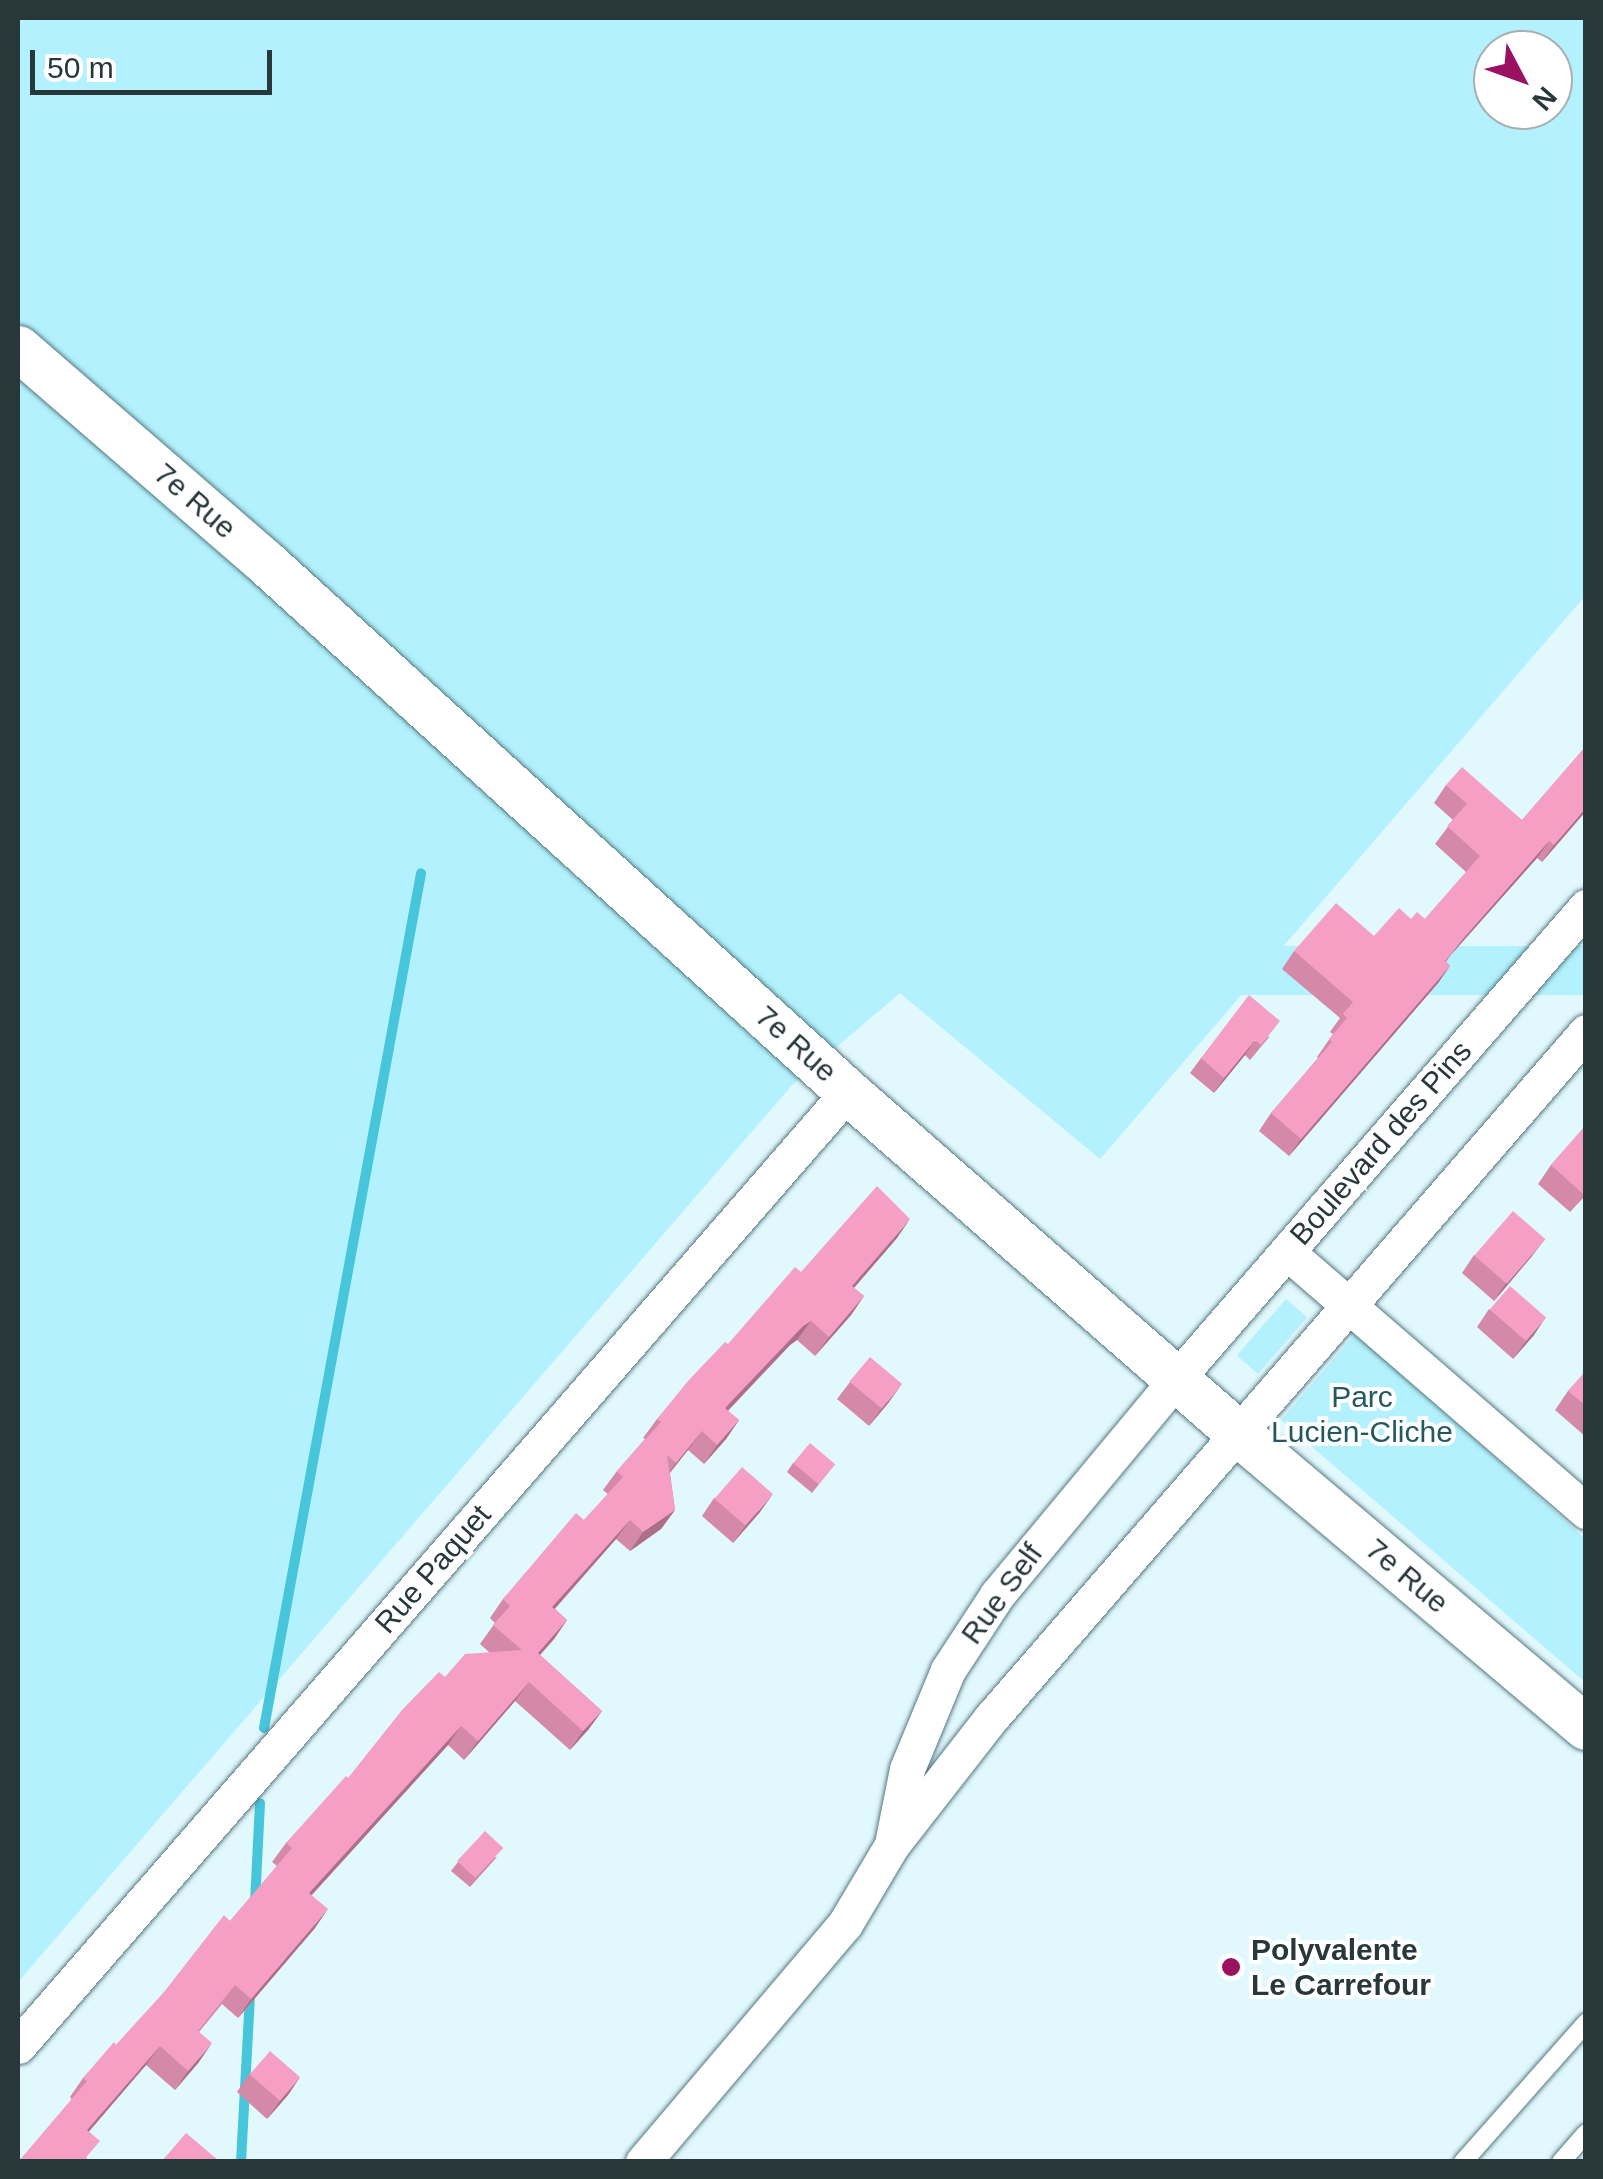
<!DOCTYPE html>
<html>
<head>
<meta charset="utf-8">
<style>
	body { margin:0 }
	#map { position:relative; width:1603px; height:2179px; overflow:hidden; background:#e1f8fd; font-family:Arial,sans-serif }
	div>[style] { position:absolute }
	.green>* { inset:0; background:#b2f1fd; transform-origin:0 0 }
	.stream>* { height:10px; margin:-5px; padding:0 5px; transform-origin:5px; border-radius:5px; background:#47c5db }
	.roads { filter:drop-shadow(0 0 2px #54787f) drop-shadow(0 0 2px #54787f) }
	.service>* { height:18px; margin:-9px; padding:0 9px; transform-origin:9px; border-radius:9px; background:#fff }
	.minor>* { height:35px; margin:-17.5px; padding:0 17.5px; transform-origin:17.5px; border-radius:17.5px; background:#fff }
	.tertiary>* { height:45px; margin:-22.5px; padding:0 22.5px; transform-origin:22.5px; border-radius:22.5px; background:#fff }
	.wall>* { inset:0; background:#d489a9 }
	.shaded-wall>* { inset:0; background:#ac6f8a }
	.building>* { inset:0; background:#f69fc5; transform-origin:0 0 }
	.dots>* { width:28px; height:28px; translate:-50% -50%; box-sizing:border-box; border:5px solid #fff; border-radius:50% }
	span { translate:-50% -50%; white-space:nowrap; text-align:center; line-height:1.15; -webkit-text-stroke:8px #fff; paint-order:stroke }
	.street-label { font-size:30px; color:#27373a }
	.park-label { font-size:30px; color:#245861 }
	.poi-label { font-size:30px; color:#27373a; font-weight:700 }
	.left { translate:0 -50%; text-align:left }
	.frame { position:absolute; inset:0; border:20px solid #27373a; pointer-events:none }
	.north { position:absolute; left:1473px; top:30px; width:100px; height:100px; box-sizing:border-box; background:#fff; border:2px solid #a9afb0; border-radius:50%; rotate:131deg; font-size:28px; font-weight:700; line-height:40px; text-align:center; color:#27373a }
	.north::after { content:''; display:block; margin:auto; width:35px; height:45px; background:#9b1162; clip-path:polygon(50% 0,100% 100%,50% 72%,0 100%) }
	.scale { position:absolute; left:30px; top:50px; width:242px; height:45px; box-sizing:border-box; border:5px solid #27373a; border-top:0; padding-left:12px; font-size:30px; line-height:35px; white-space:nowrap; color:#27373a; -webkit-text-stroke:8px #fff; paint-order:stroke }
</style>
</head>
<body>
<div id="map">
	<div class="green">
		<div style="clip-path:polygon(evenodd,18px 18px,1585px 18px,1585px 596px,1100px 1159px,900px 993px,793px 1084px,18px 1982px,18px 18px,1493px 50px,1553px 50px,1553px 110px,1493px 110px,1493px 50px)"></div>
		<div style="left:1585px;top:946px;width:49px;height:393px;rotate:90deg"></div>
		<div style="left:1286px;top:1299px;width:28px;height:75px;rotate:41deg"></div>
		<div style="clip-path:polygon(1357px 1332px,1585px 1539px,1585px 1682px,1281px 1420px)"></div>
	</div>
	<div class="stream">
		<div style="left:264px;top:1728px;width:869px;rotate:-79.59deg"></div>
		<div style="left:255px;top:1902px;width:99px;rotate:-87.1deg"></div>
		<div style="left:241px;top:2162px;width:168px;rotate:-86.9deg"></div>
	</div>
	<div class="roads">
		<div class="service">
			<div style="left:1463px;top:2162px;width:186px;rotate:-48.5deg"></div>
			<div style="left:1561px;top:2162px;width:38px;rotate:-49deg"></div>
		</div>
		<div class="minor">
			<div style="left:1287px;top:1252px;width:396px;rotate:40.9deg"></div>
			<div style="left:893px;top:1839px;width:71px;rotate:-78.7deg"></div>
			<div style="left:907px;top:1769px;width:107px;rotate:-67.5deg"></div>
			<div style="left:948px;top:1670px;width:90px;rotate:-56.8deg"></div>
			<div style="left:997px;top:1595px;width:282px;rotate:-50.3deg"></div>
			<div style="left:1177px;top:1378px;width:624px;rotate:-49.03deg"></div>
			<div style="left:18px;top:2046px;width:1265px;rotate:-48.98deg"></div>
			<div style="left:643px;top:2162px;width:312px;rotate:-49.7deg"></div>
			<div style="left:845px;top:1924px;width:92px;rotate:-59.3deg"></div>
			<div style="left:892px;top:1845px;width:161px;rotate:-52.1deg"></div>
			<div style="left:991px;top:1718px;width:908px;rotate:-49.06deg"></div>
		</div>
		<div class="tertiary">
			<div style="left:18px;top:348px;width:325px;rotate:40.9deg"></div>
			<div style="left:264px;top:561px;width:789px;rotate:42.28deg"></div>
			<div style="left:848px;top:1092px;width:519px;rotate:41.18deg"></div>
			<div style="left:1239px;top:1434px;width:454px;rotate:40.2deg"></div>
		</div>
	</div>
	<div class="wall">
		<div style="clip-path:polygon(1586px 746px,1586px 811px,1542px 862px,1537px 858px,1449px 957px,1446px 962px,1450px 966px,1438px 983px,1289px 1156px,1259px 1131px,1271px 1113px,1318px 1058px,1317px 1057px,1333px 1034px,1330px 1032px,1340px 1018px,1282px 969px,1294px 951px,1374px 936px,1411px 919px,1425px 919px,1466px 872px,1435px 844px,1453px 820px,1434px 803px,1446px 785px,1522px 820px)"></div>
		<div style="clip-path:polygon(1270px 1036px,1250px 1060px,1245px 1055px,1214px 1093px,1190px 1073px,1201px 1058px)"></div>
		<div style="clip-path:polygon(1586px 1125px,1586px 1195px,1570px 1212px,1538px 1184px,1551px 1165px)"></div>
		<div style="clip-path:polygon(897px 1238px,854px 1288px,864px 1296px,851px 1315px,815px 1356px,797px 1340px,790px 1345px,728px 1411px,739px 1420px,726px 1439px,704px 1464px,688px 1450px,670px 1473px,675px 1510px,661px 1529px,630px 1551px,616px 1539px,555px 1609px,567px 1620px,554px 1639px,540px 1655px,602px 1711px,588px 1730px,570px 1750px,515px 1701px,464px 1760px,448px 1745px,312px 1895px,315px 1928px,238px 2018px,222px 2004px,199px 2032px,199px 2062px,175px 2090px,146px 2065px,89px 2131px,86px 2162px,71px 2098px,70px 2097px,83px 2078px,116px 2045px,230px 1921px,277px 1866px,272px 1862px,286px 1843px,445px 1677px,490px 1653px,480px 1644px,495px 1623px,490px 1618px,503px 1599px,584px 1520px,608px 1494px,603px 1490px,617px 1471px,645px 1439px,643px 1438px,657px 1419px,801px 1272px)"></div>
		<div style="clip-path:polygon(1474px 1255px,1532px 1256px,1494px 1301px,1462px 1273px)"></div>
		<div style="clip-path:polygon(1489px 1309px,1534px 1335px,1513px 1359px,1477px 1327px)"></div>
		<div style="clip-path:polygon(1586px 1371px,1586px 1437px,1555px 1410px,1568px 1391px)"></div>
		<div style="clip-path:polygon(850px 1382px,889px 1402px,869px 1426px,837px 1399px)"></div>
		<div style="clip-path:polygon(793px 1463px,835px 1464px,812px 1493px,787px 1472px)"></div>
		<div style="clip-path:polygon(714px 1498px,760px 1512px,733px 1543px,702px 1516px)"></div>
		<div style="clip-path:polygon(497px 1857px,470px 1887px,451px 1871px,458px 1862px)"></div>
		<div style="clip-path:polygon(249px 2074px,300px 2077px,288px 2095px,267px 2119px,237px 2092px)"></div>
	</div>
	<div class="shaded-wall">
		<div style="clip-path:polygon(1586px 808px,1586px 811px,1542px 862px,1554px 845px)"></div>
		<div style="clip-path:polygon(1549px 841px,1537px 858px,1449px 957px,1433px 979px,1462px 940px)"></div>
		<div style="clip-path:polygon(1450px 966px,1438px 983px,1289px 1156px,1301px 1139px)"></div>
		<div style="clip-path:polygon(1255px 1040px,1245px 1055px,1214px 1093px,1224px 1078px)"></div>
		<div style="clip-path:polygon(910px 1219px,897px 1238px,839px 1305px,852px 1286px)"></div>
		<div style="clip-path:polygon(1545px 1239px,1532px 1256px,1494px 1301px,1506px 1283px)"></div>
		<div style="clip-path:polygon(864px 1296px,851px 1315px,815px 1356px,829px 1337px)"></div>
		<div style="clip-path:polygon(1546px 1317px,1534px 1335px,1513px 1359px,1526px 1341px)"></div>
		<div style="clip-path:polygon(811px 1321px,797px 1340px,790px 1345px,712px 1427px,725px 1408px,803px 1326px)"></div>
		<div style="clip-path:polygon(902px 1384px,889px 1402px,869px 1426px,882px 1408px)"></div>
		<div style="clip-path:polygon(739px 1420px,726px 1439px,704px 1464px,717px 1445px)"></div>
		<div style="clip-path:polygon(702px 1431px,688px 1450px,662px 1482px,676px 1463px)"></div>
		<div style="clip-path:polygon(773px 1494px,760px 1512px,733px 1543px,746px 1525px)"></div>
		<div style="clip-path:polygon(675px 1510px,661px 1529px,630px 1551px,643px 1532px)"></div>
		<div style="clip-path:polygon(630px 1520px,616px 1539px,539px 1626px,552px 1607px)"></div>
		<div style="clip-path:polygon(567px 1620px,554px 1639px,525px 1672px,538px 1653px)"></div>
		<div style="clip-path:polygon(529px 1682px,515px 1701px,464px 1760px,478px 1741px)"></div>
		<div style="clip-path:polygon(602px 1711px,588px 1730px,570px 1750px,583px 1731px)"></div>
		<div style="clip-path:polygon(461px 1726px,448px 1745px,296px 1912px,309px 1893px)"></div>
		<div style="clip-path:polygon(328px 1909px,315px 1928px,238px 2018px,251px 1999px)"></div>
		<div style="clip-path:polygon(212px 2043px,199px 2062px,175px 2090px,188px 2071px)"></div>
		<div style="clip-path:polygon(160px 2046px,146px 2065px,74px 2149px,87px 2130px)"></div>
		<div style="clip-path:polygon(300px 2077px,288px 2095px,267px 2119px,280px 2101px)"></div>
	</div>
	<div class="building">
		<div style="clip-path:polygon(1586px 746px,1586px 808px,1554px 845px,1549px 841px,1462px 940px,1445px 961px,1450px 966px,1301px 1139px,1271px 1113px,1332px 1042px,1329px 1039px,1347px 1018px,1343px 1014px,1353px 1002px,1294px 951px,1336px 903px,1374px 936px,1399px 908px,1411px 919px,1417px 912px,1425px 919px,1480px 856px,1447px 826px,1467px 804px,1446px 785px,1462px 767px,1522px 820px)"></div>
		<div style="clip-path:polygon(1249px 995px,1280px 1021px,1261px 1045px,1255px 1040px,1224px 1078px,1201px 1058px)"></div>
		<div style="clip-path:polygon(1586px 1125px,1586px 1191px,1583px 1194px,1551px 1165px)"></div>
		<div style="clip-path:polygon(877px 1186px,910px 1219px,852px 1286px,864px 1296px,829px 1337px,811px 1321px,803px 1326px,725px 1408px,739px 1420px,717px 1445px,702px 1431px,676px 1463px,667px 1455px,675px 1510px,643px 1532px,630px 1520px,552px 1607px,567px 1620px,538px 1653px,602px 1711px,583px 1731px,529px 1682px,478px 1741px,461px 1726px,309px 1893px,328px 1909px,251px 1999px,235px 1985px,198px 2031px,212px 2043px,188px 2071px,160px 2046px,87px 2130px,100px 2141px,82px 2162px,18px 2162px,87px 2081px,83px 2078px,114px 2042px,116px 2045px,164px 1992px,224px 1915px,230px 1921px,292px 1848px,286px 1843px,346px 1776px,348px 1778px,402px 1710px,439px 1672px,445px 1677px,465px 1654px,522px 1650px,493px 1625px,510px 1606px,503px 1599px,576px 1513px,584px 1520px,623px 1477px,617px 1471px,661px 1422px,657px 1419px,688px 1381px,725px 1342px,728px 1344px,795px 1267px,801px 1272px)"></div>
		<div style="left:1513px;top:1211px;width:43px;height:59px;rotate:41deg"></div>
		<div style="left:1510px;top:1286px;width:48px;height:31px;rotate:41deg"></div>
		<div style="left:870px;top:1357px;width:42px;height:32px;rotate:40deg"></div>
		<div style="clip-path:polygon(1586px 1371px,1586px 1406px,1568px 1391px)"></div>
		<div style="left:810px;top:1443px;width:33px;height:26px;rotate:40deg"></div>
		<div style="left:742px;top:1467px;width:41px;height:42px;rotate:41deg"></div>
		<div style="left:485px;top:1831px;width:25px;height:41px;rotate:43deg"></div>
		<div style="left:270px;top:2051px;width:40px;height:31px;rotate:41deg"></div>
		<div style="clip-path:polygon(186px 2133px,218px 2160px,217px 2162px,162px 2161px)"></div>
	</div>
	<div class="dots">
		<div style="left:1231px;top:1967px;background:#9b1162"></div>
	</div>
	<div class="street-label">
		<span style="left:195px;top:501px;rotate:41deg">7e Rue</span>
		<span style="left:796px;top:1044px;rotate:42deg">7e Rue</span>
		<span style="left:1381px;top:1143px;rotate:-49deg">Boulevard des Pins</span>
		<span style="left:433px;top:1569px;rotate:-49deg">Rue Paquet</span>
		<span style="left:1407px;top:1576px;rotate:40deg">7e Rue</span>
		<span style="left:1002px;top:1594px;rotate:-54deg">Rue Self</span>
	</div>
	<div class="park-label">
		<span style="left:1362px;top:1414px">Parc<br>Lucien-Cliche</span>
	</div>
	<div class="poi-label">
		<span class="left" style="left:1251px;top:1967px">Polyvalente<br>Le Carrefour</span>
	</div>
	<div class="frame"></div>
	<div class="north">N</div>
	<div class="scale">50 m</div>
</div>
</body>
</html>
